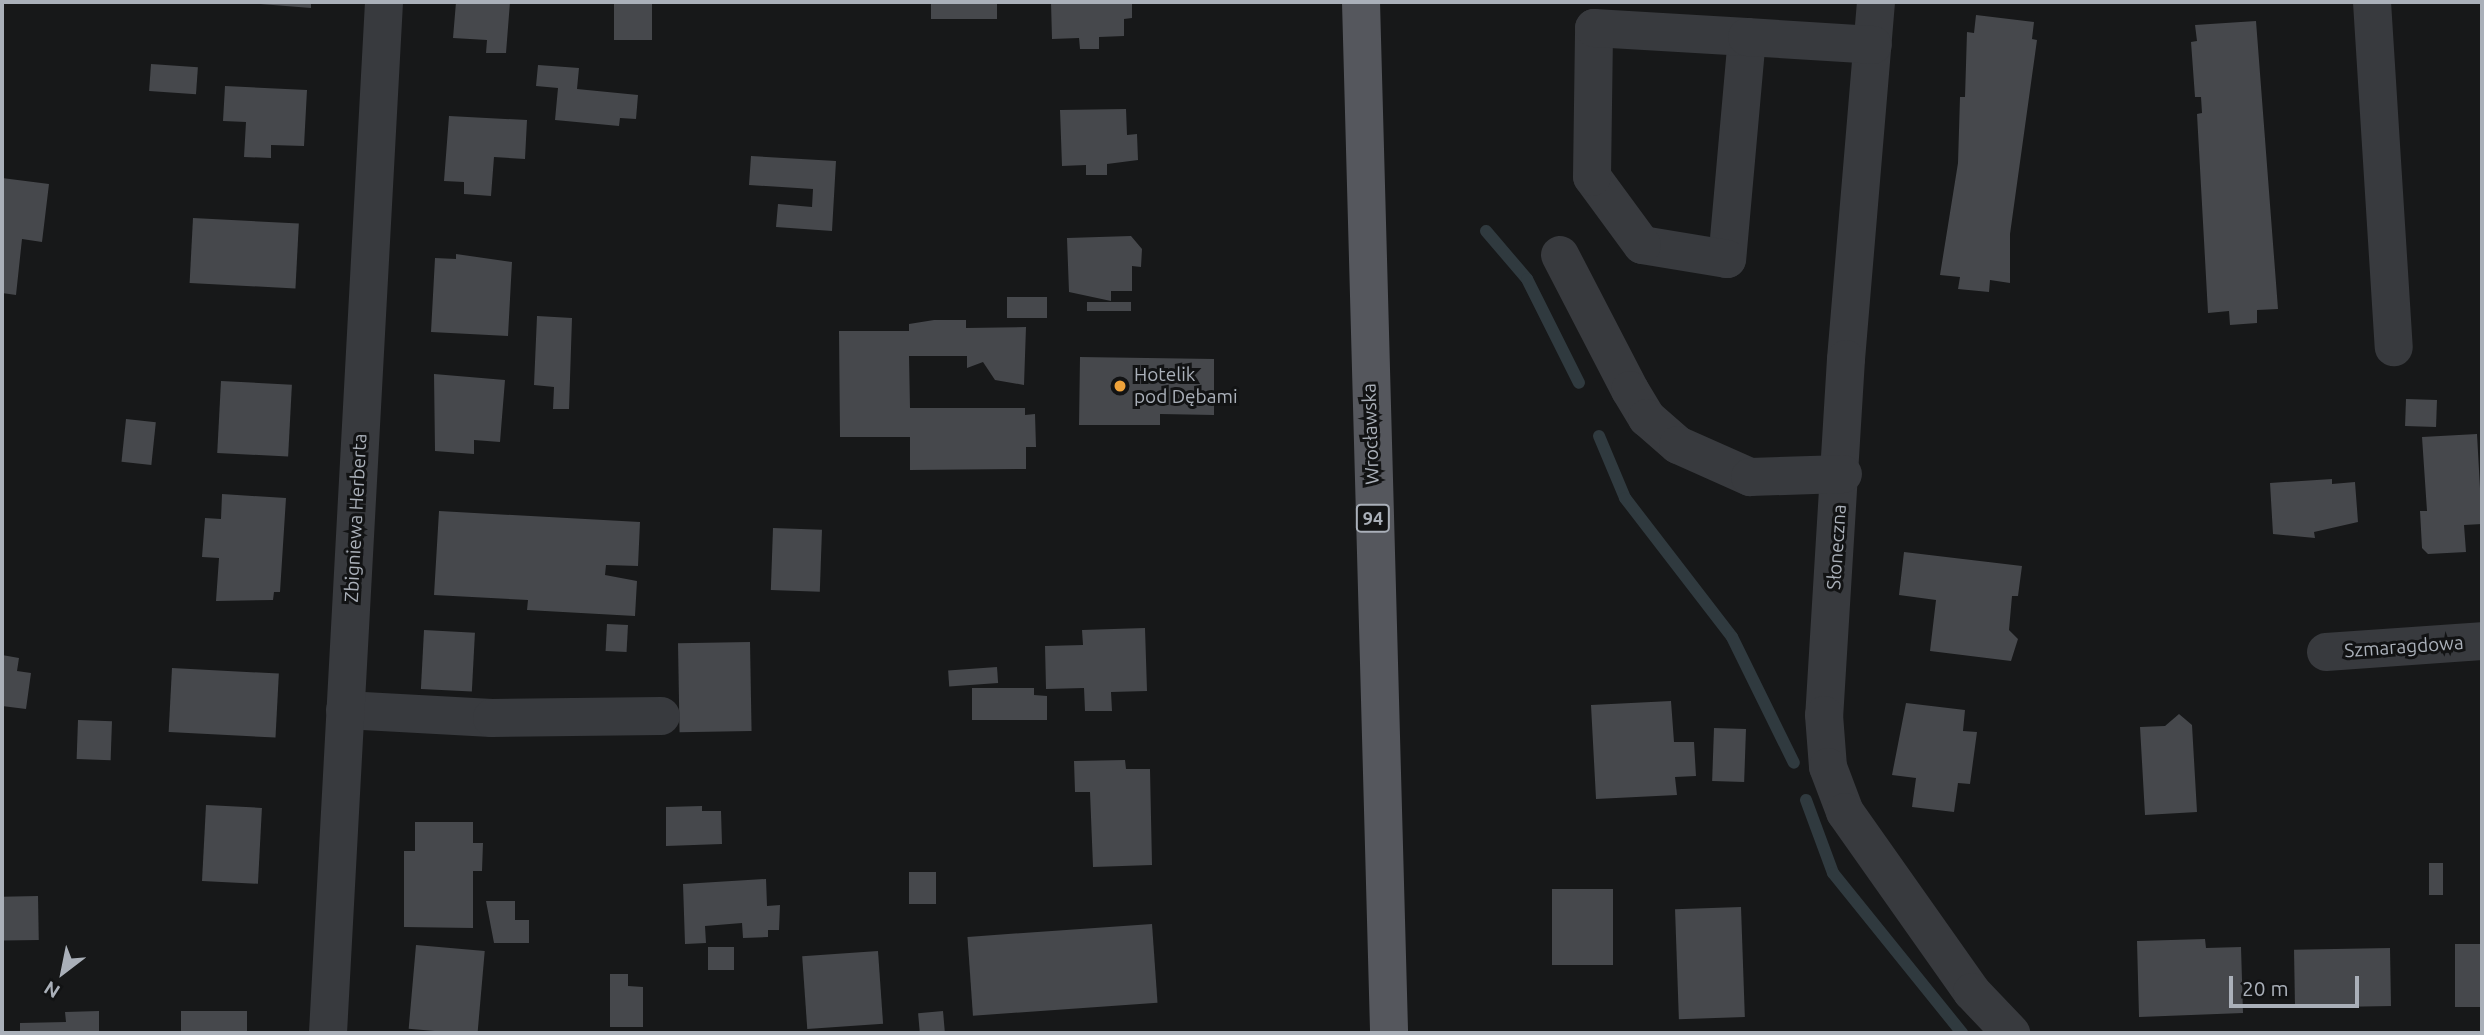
<!DOCTYPE html>
<html>
<head>
<meta charset="utf-8">
<style>
	body { margin:0 }
	#map { position:relative; width:2484px; height:1035px; overflow:hidden; background:#171819; font-family:Ubuntu,sans-serif }
	div>[style] { position:absolute }
	.stream>* { height:12px; margin:-6px; padding:0 6px; transform-origin:6px; border-radius:6px; background:#303a3f }
	.building>* { inset:0; background:#46484c; transform-origin:0 0 }
	.minor>* { height:38px; margin:-19px; padding:0 19px; transform-origin:19px; border-radius:19px; background:#383a3e }
	.major>* { height:38px; margin:-19px; padding:0 19px; transform-origin:19px; border-radius:19px; background:#55575d }
	.dots>* { width:19px; height:19px; translate:-50% -50%; box-sizing:border-box; border:4px solid #121314; border-radius:50% }
	span { translate:-50% -50%; white-space:nowrap; text-align:center; line-height:1.15; -webkit-text-stroke:6px #121314; paint-order:stroke }
	.shield-label span { padding:2px 5px; background:#121314; border:2px solid; border-radius:5px; -webkit-text-stroke-width:0 }
	.shield-label { font-size:18px; color:#aab0b9; font-weight:700 }
	.poi-label { font-size:19px; color:#aab0b9 }
	.left { translate:0 -50%; text-align:left }
	.street-label { font-size:19px; color:#aab0b9 }
	.frame { position:absolute; inset:0; border:4px solid #aab0b9; pointer-events:none }
	.north { position:absolute; left:28px; top:937px; width:70px; height:70px; -webkit-text-stroke:5px #121314; paint-order:stroke; rotate:212deg; font-size:19px; font-weight:700; line-height:28px; text-align:center; color:#aab0b9 }
	.north::after { content:''; display:block; margin:auto; width:24px; height:32px; background:#aab0b9; clip-path:polygon(50% 0,100% 100%,50% 72%,0 100%) }
	.scale { position:absolute; left:2229px; top:976px; width:130px; height:32px; box-sizing:border-box; border:4px solid #aab0b9; border-top:0; padding-left:9px; font-size:21px; line-height:24px; white-space:nowrap; color:#aab0b9; -webkit-text-stroke:5px #121314; paint-order:stroke }
</style>
</head>
<body>
<div id="map">
	<div class="stream">
		<div style="left:1486px;top:231px;width:63px;rotate:49.5deg"></div>
		<div style="left:1527px;top:279px;width:116px;rotate:63.4deg"></div>
		<div style="left:1599px;top:436px;width:67px;rotate:67.2deg"></div>
		<div style="left:1625px;top:498px;width:175px;rotate:52.4deg"></div>
		<div style="left:1732px;top:637px;width:140px;rotate:63.8deg"></div>
		<div style="left:1806px;top:800px;width:78px;rotate:69.7deg"></div>
		<div style="left:1833px;top:873px;width:206px;rotate:51.1deg"></div>
	</div>
	<div class="building">
		<div style="clip-path:polygon(236px 2px,311px 2px,311px 8px)"></div>
		<div style="clip-path:polygon(456px 2px,510px 2px,506px 53px,486px 53px,487px 40px,453px 38px)"></div>
		<div style="left:614px;top:2px;width:38px;height:38px"></div>
		<div style="left:931px;top:2px;width:66px;height:17px"></div>
		<div style="clip-path:polygon(1051px 2px,1132px 2px,1132px 18px,1124px 19px,1124px 36px,1099px 37px,1099px 49px,1080px 49px,1079px 38px,1052px 39px)"></div>
		<div style="clip-path:polygon(1976px 15px,2034px 22px,2032px 39px,2037px 40px,2010px 234px,2010px 283px,1990px 280px,1989px 292px,1958px 289px,1960px 277px,1940px 275px,1958px 163px,1960px 97px,1965px 97px,1967px 32px,1974px 33px)"></div>
		<div style="clip-path:polygon(2256px 21px,2278px 309px,2257px 310px,2257px 323px,2230px 325px,2229px 311px,2208px 313px,2197px 114px,2202px 113px,2201px 97px,2195px 97px,2191px 42px,2197px 41px,2195px 25px)"></div>
		<div style="left:151px;top:64px;width:47px;height:27px;rotate:4deg"></div>
		<div style="clip-path:polygon(538px 65px,579px 68px,577px 89px,638px 95px,636px 119px,620px 118px,619px 126px,555px 120px,558px 88px,536px 86px)"></div>
		<div style="clip-path:polygon(225px 86px,307px 90px,304px 146px,271px 145px,271px 158px,244px 157px,246px 122px,223px 121px)"></div>
		<div style="clip-path:polygon(1126px 109px,1127px 135px,1137px 134px,1138px 160px,1107px 164px,1107px 175px,1086px 175px,1086px 165px,1062px 166px,1060px 110px)"></div>
		<div style="clip-path:polygon(449px 116px,527px 120px,525px 159px,494px 157px,491px 196px,464px 194px,464px 182px,444px 181px)"></div>
		<div style="clip-path:polygon(751px 156px,836px 161px,832px 231px,776px 227px,778px 204px,812px 207px,813px 189px,749px 185px)"></div>
		<div style="clip-path:polygon(2px 178px,49px 184px,42px 242px,22px 239px,16px 295px,2px 293px)"></div>
		<div style="left:193px;top:218px;width:106px;height:65px;rotate:3deg"></div>
		<div style="clip-path:polygon(1131px 236px,1142px 249px,1141px 267px,1132px 266px,1132px 291px,1111px 291px,1111px 301px,1069px 292px,1067px 238px)"></div>
		<div style="clip-path:polygon(456px 254px,512px 262px,508px 336px,431px 332px,435px 258px,456px 259px)"></div>
		<div style="left:1047px;top:297px;width:21px;height:40px;rotate:90deg"></div>
		<div style="left:1131px;top:302px;width:9px;height:44px;rotate:90deg"></div>
		<div style="clip-path:polygon(537px 316px,572px 318px,569px 409px,553px 409px,554px 387px,534px 385px)"></div>
		<div style="clip-path:polygon(934px 320px,966px 320px,966px 328px,1026px 327px,1024px 385px,995px 380px,983px 362px,967px 368px,967px 356px,909px 356px,910px 408px,1025px 408px,1025px 415px,1035px 414px,1036px 447px,1026px 447px,1026px 469px,910px 470px,910px 437px,840px 437px,839px 331px,909px 331px,909px 324px)"></div>
		<div style="clip-path:polygon(1080px 357px,1214px 359px,1214px 415px,1160px 414px,1160px 425px,1079px 425px)"></div>
		<div style="clip-path:polygon(434px 374px,505px 380px,500px 442px,474px 440px,474px 454px,435px 451px)"></div>
		<div style="left:221px;top:381px;width:71px;height:72px;rotate:3deg"></div>
		<div style="left:2406px;top:399px;width:31px;height:27px;rotate:2deg"></div>
		<div style="left:126px;top:419px;width:30px;height:43px;rotate:6deg"></div>
		<div style="clip-path:polygon(2477px 434px,2482px 524px,2464px 525px,2466px 552px,2428px 554px,2422px 548px,2420px 511px,2427px 511px,2422px 437px)"></div>
		<div style="clip-path:polygon(2332px 479px,2332px 484px,2355px 482px,2358px 522px,2314px 532px,2315px 538px,2273px 534px,2270px 483px)"></div>
		<div style="clip-path:polygon(222px 494px,286px 498px,280px 592px,274px 592px,273px 600px,216px 601px,219px 558px,202px 557px,205px 518px,221px 519px)"></div>
		<div style="clip-path:polygon(439px 511px,640px 522px,638px 566px,606px 565px,605px 575px,637px 581px,635px 616px,527px 610px,528px 600px,434px 595px)"></div>
		<div style="left:773px;top:528px;width:49px;height:62px;rotate:2deg"></div>
		<div style="clip-path:polygon(1904px 552px,2022px 566px,2018px 596px,2012px 596px,2009px 630px,2018px 639px,2011px 661px,1930px 651px,1936px 600px,1899px 595px)"></div>
		<div style="left:607px;top:624px;width:21px;height:27px;rotate:3deg"></div>
		<div style="clip-path:polygon(1145px 628px,1147px 691px,1111px 692px,1112px 711px,1085px 711px,1084px 688px,1046px 689px,1045px 646px,1083px 645px,1082px 630px)"></div>
		<div style="left:424px;top:630px;width:51px;height:59px;rotate:3deg"></div>
		<div style="left:750px;top:642px;width:89px;height:72px;rotate:89deg"></div>
		<div style="clip-path:polygon(2px 655px,19px 658px,17px 671px,31px 673px,26px 709px,2px 706px)"></div>
		<div style="left:997px;top:667px;width:16px;height:49px;rotate:86deg"></div>
		<div style="left:172px;top:668px;width:107px;height:64px;rotate:3deg"></div>
		<div style="clip-path:polygon(972px 688px,1034px 688px,1034px 695px,1047px 696px,1047px 720px,972px 720px)"></div>
		<div style="clip-path:polygon(1671px 701px,1674px 742px,1694px 742px,1696px 776px,1675px 777px,1677px 795px,1596px 799px,1591px 705px)"></div>
		<div style="clip-path:polygon(1906px 703px,1965px 710px,1963px 731px,1977px 732px,1970px 784px,1958px 783px,1954px 812px,1912px 807px,1916px 778px,1892px 775px)"></div>
		<div style="clip-path:polygon(2179px 714px,2192px 725px,2197px 812px,2145px 815px,2140px 727px,2165px 726px)"></div>
		<div style="left:78px;top:720px;width:34px;height:39px;rotate:2deg"></div>
		<div style="left:1714px;top:728px;width:32px;height:53px;rotate:2deg"></div>
		<div style="clip-path:polygon(1125px 760px,1126px 769px,1150px 769px,1152px 865px,1093px 867px,1090px 792px,1075px 792px,1074px 761px)"></div>
		<div style="left:206px;top:805px;width:56px;height:76px;rotate:3deg"></div>
		<div style="clip-path:polygon(702px 806px,702px 811px,721px 811px,722px 844px,666px 846px,666px 807px)"></div>
		<div style="clip-path:polygon(415px 822px,473px 822px,473px 843px,483px 843px,482px 871px,473px 871px,473px 928px,404px 927px,404px 851px,415px 851px)"></div>
		<div style="left:2429px;top:863px;width:14px;height:32px"></div>
		<div style="left:909px;top:872px;width:27px;height:32px"></div>
		<div style="clip-path:polygon(766px 879px,767px 906px,780px 905px,779px 930px,768px 930px,768px 937px,743px 938px,742px 923px,705px 926px,706px 943px,685px 944px,683px 884px)"></div>
		<div style="left:1552px;top:889px;width:61px;height:76px"></div>
		<div style="left:38px;top:896px;width:44px;height:36px;rotate:89deg"></div>
		<div style="clip-path:polygon(486px 901px,515px 901px,515px 920px,529px 920px,529px 943px,494px 943px)"></div>
		<div style="left:1741px;top:907px;width:110px;height:66px;rotate:88deg"></div>
		<div style="left:1152px;top:924px;width:79px;height:185px;rotate:86deg"></div>
		<div style="clip-path:polygon(2205px 939px,2206px 948px,2241px 947px,2243px 1013px,2139px 1017px,2137px 941px)"></div>
		<div style="left:2482px;top:944px;width:63px;height:27px;rotate:90deg"></div>
		<div style="left:416px;top:945px;width:69px;height:84px;rotate:5deg"></div>
		<div style="left:708px;top:947px;width:26px;height:23px"></div>
		<div style="left:2390px;top:948px;width:58px;height:96px;rotate:89deg"></div>
		<div style="left:878px;top:951px;width:73px;height:76px;rotate:86deg"></div>
		<div style="clip-path:polygon(610px 974px,628px 974px,628px 986px,643px 987px,643px 1027px,610px 1027px)"></div>
		<div style="clip-path:polygon(99px 1011px,99px 1033px,20px 1033px,20px 1023px,66px 1022px,65px 1012px)"></div>
		<div style="left:247px;top:1011px;width:22px;height:66px;rotate:90deg"></div>
		<div style="left:943px;top:1011px;width:22px;height:25px;rotate:85deg"></div>
	</div>
	<div class="minor">
		<div style="left:1876px;top:2px;width:358px;rotate:94.8deg"></div>
		<div style="left:1846px;top:359px;width:357px;rotate:93.5deg"></div>
		<div style="left:1824px;top:715px;width:52px;rotate:85.6deg"></div>
		<div style="left:1828px;top:767px;width:48px;rotate:69.3deg"></div>
		<div style="left:1845px;top:812px;width:220px;rotate:54.8deg"></div>
		<div style="left:1972px;top:992px;width:57px;rotate:46.4deg"></div>
		<div style="left:2372px;top:2px;width:346px;rotate:86.4deg"></div>
		<div style="left:1747px;top:37px;width:223px;rotate:95.1deg"></div>
		<div style="left:1727px;top:259px;width:86px;rotate:-170.6deg"></div>
		<div style="left:1642px;top:245px;width:84px;rotate:-126.3deg"></div>
		<div style="left:1592px;top:177px;width:149px;rotate:-89.2deg"></div>
		<div style="left:1594px;top:28px;width:153px;rotate:3.4deg"></div>
		<div style="left:1747px;top:37px;width:126px;rotate:3.6deg"></div>
		<div style="left:1560px;top:255px;width:152px;rotate:62.6deg"></div>
		<div style="left:1630px;top:390px;width:33px;rotate:59deg"></div>
		<div style="left:1647px;top:418px;width:41px;rotate:41.1deg"></div>
		<div style="left:1678px;top:445px;width:79px;rotate:24deg"></div>
		<div style="left:1750px;top:477px;width:93px;rotate:-1.8deg"></div>
		<div style="left:2326px;top:652px;width:156px;rotate:-4deg"></div>
		<div style="left:345px;top:710px;width:147px;rotate:3.1deg"></div>
		<div style="left:492px;top:718px;width:169px;rotate:-0.7deg"></div>
		<div style="left:328px;top:1033px;width:1033px;rotate:-86.89deg"></div>
	</div>
	<div class="major">
		<div style="left:1361px;top:2px;width:1031px;rotate:88.44deg"></div>
	</div>
	<div class="dots">
		<div style="left:1120px;top:386px;background:#eea23a"></div>
	</div>
	<div class="shield-label">
		<span style="left:1373px;top:518px">94</span>
	</div>
	<div class="poi-label">
		<span class="left" style="left:1134px;top:386px">Hotelik<br>pod Dębami</span>
	</div>
	<div class="street-label">
		<span style="left:1371px;top:434px;rotate:-92deg">Wrocławska</span>
		<span style="left:356px;top:518px;rotate:-87deg">Zbigniewa Herberta</span>
		<span style="left:1837px;top:547px;rotate:-86deg">Słoneczna</span>
		<span style="left:2404px;top:647px;rotate:-4deg">Szmaragdowa</span>
	</div>
	<div class="frame"></div>
	<div class="north">N</div>
	<div class="scale">20 m</div>
</div>
</body>
</html>
